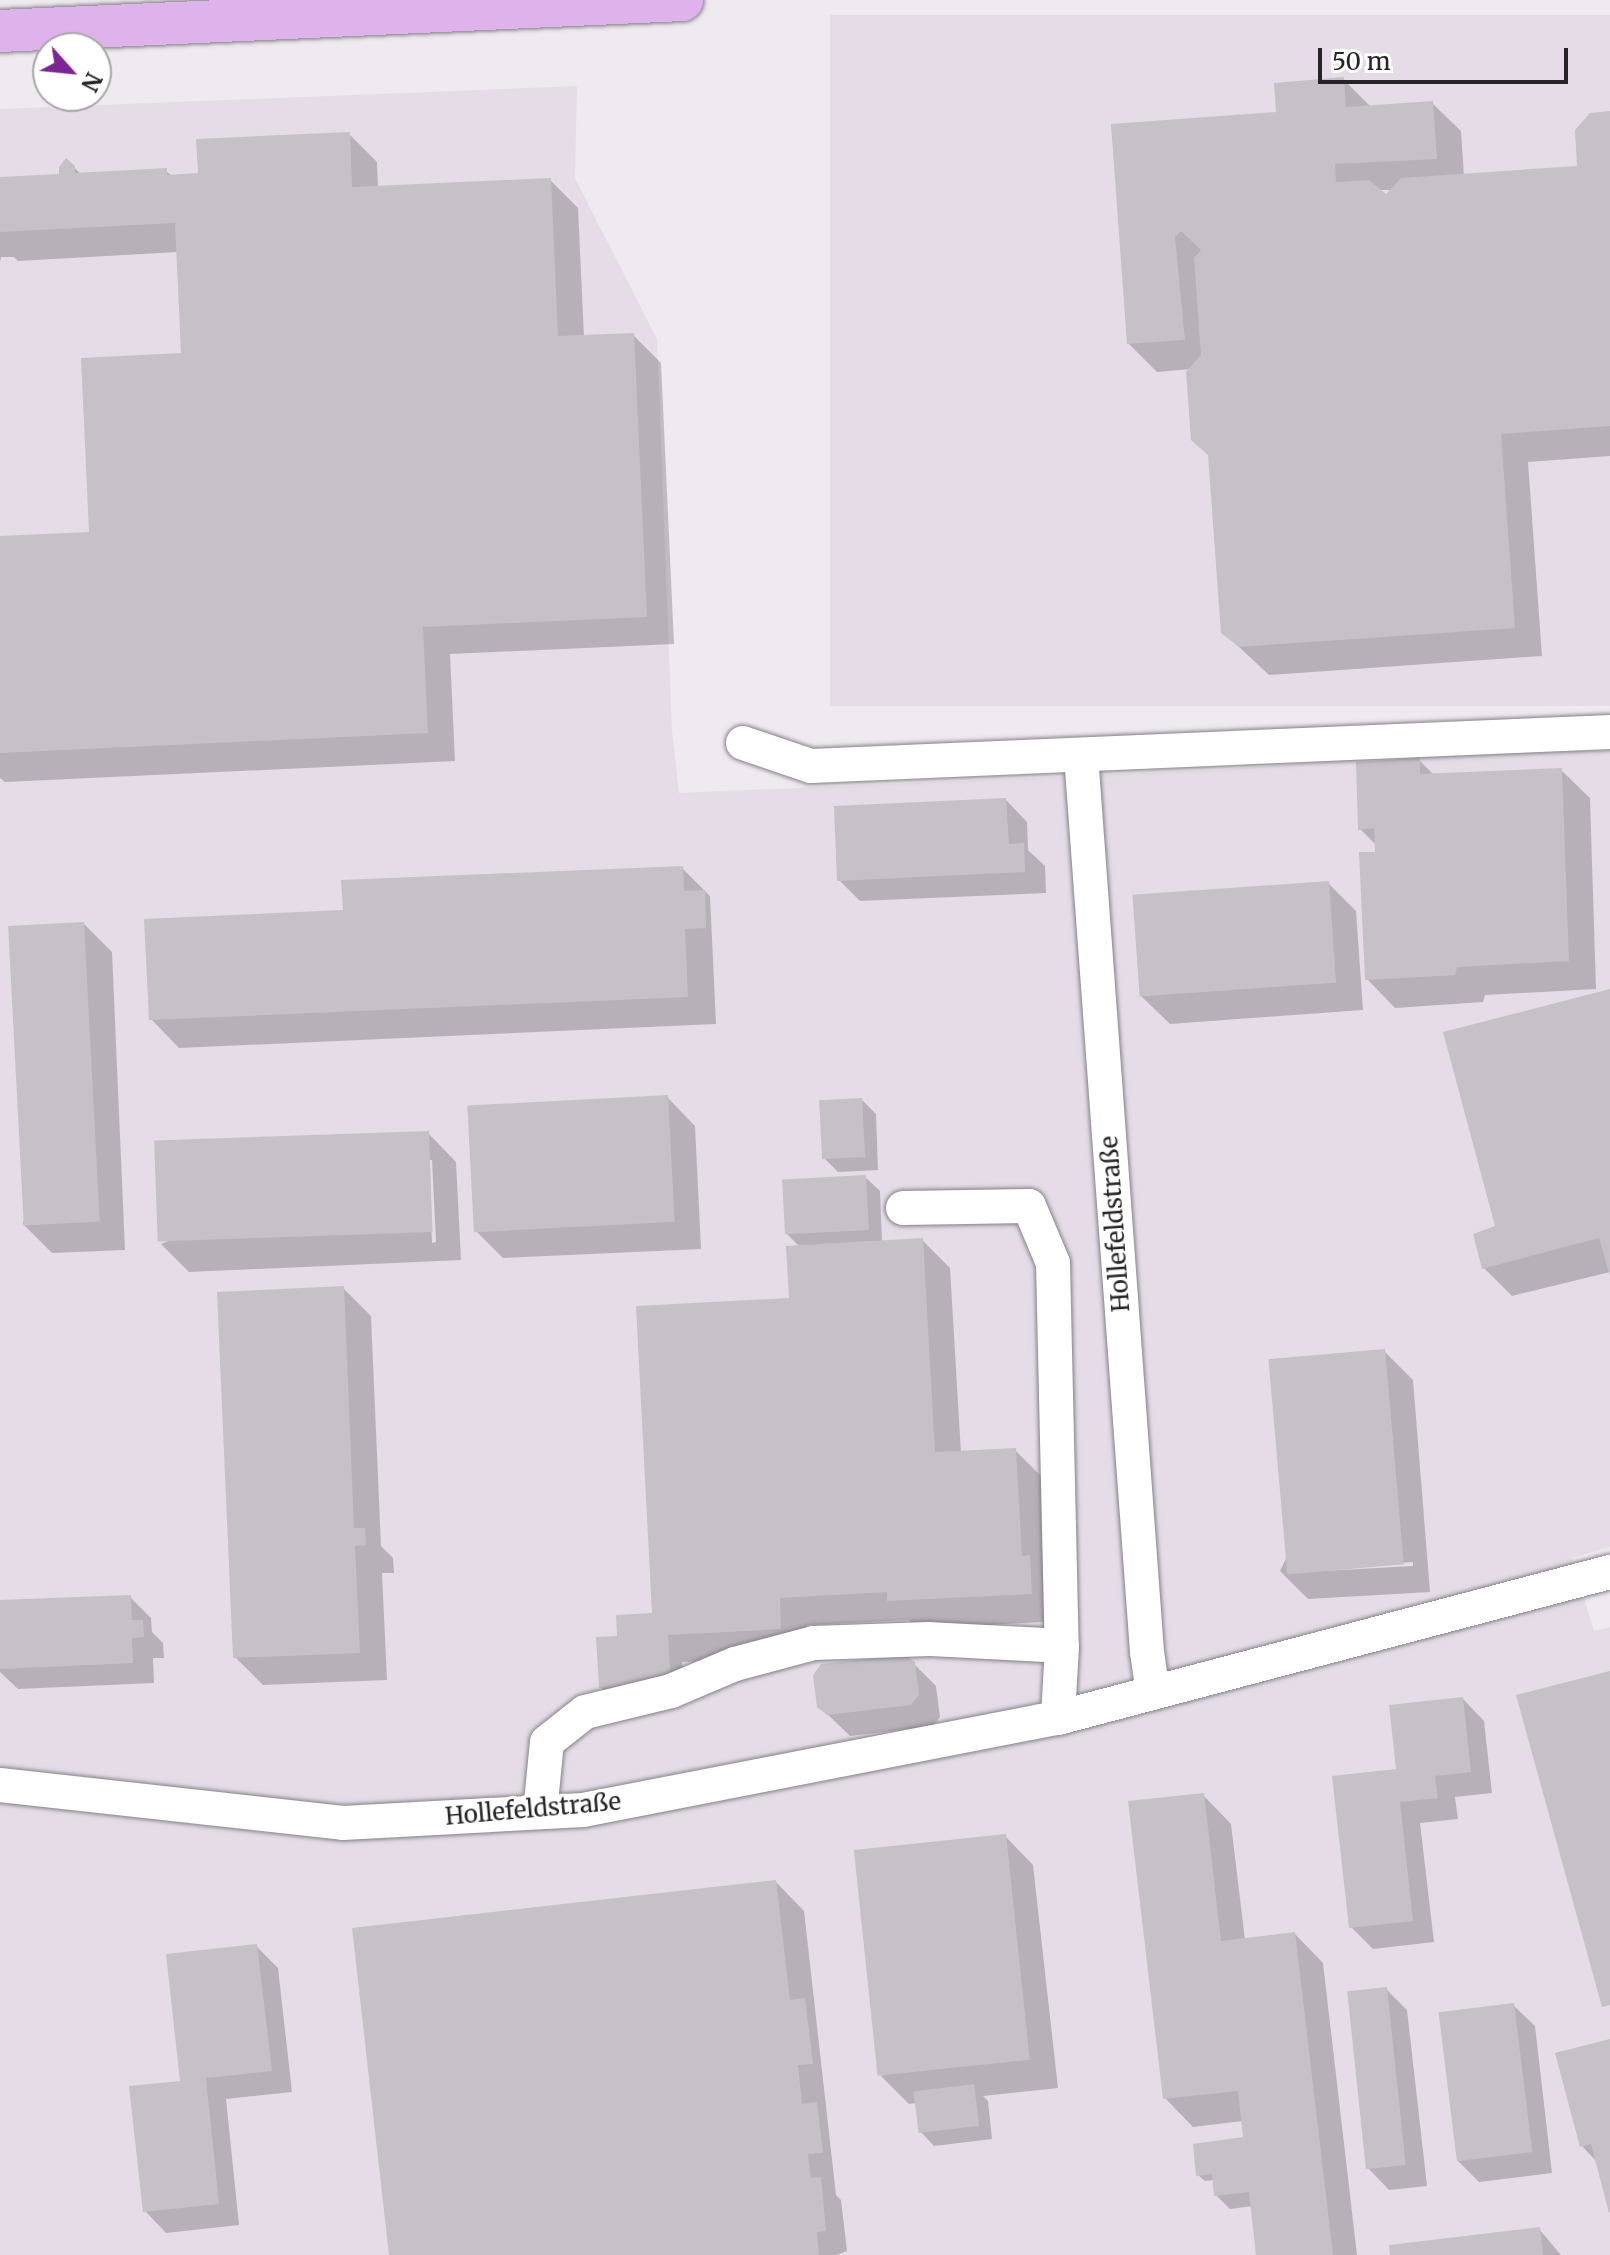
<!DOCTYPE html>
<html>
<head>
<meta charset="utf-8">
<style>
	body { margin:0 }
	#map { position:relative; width:1610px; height:2255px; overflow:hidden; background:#efeaf0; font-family:Merriweather,serif }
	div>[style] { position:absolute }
	.built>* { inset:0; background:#e5dce8; transform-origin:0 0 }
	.shadow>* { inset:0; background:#0003 }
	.building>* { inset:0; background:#c5c1c7; transform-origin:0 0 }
	.roads { filter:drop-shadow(0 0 2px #858187) drop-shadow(0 0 2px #858187) }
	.minor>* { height:34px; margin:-17px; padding:0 17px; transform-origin:17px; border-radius:17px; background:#fff }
	.major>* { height:42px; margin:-21px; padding:0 21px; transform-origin:21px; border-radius:21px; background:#deb2eb }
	span { translate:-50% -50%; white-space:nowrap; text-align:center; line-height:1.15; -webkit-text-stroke:6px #fff; paint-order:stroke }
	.street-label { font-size:24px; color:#262426 }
	.north { position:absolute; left:32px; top:32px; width:80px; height:80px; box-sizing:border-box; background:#fff; border:2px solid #a8a7a8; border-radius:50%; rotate:117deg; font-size:22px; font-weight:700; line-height:32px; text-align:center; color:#262426 }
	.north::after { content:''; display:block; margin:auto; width:28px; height:36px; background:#7d2594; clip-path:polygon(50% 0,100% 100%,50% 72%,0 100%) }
	.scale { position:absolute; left:1318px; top:48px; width:250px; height:36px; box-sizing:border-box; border:4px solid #262426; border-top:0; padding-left:10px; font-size:24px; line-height:28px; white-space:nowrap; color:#262426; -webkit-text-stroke:6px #fff; paint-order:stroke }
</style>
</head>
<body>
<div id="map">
	<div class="built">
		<div style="left:1610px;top:15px;width:691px;height:780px;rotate:90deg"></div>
		<div style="clip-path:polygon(577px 86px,575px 178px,657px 339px,672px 731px,679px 793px,1215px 770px,1610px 742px,1610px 1547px,1572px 1558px,1594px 1631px,1610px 1627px,1610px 2255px,0 2255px,0 109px)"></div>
	</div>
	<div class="shadow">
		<div style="clip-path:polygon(evenodd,1343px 79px,1371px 107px,1432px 103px,1461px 131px,1464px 176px,1579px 167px,1610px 113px,1610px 456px,1528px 462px,1542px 656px,1269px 675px,1223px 632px,1211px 457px,1191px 369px,1157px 372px,1129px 344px,1113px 126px,1278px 114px,1343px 79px,1378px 190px,1393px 190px,1386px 197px,1378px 190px)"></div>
		<div style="clip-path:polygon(349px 134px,377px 162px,378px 188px,550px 180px,578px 208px,584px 337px,633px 335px,661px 363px,674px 644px,450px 654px,455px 761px,5px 782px,0 778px,0 538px,91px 534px,183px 355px,178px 252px,18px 261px,14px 257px,1px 257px,0 262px,0 180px,61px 176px,67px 161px,81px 174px,166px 171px,172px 176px,200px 175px)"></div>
		<div style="clip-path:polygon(1419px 760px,1435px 776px,1561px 770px,1590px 798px,1596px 989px,1485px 995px,1483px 1002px,1395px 1008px,1367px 979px,1377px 854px,1377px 846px,1360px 829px)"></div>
		<div style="clip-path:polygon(1006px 800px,1027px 822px,1028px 850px,1045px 866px,1046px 893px,860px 901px,839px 880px)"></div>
		<div style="clip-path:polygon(682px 868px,710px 896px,716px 1024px,179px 1048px,151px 1019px,347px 912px)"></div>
		<div style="clip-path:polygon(1328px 883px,1356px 911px,1363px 1010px,1170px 1024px,1141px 996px)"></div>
		<div style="clip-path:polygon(84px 924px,112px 952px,125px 1250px,52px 1253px,23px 1224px)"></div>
		<div style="clip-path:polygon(1610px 991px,1610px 1272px,1512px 1296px,1484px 1268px,1498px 1227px)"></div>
		<div style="clip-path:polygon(667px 1097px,695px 1126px,701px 1249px,503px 1258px,475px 1230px)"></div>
		<div style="clip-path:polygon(862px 1100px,876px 1114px,878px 1170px,838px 1172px,824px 1158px)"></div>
		<div style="clip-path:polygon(evenodd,428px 1133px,456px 1162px,461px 1260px,189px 1272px,161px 1244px,428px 1133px,428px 1160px,432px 1160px,436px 1242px,432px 1243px,428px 1160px)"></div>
		<div style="clip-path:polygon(865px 1177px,880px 1191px,882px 1242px,922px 1240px,950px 1268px,961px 1453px,1015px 1450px,1043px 1478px,1060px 1621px,917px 1629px,909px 1620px,807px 1625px,808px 1657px,682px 1662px,684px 1698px,615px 1702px,601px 1687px,622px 1638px,654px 1615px,791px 1300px,800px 1247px,786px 1233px)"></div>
		<div style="clip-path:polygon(343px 1288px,371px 1316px,381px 1546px,393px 1558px,394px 1573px,382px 1573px,387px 1680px,263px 1685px,235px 1657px)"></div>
		<div style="clip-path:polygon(evenodd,1385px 1352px,1413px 1380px,1430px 1592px,1308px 1599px,1280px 1571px,1385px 1352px,1413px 1562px,1413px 1566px,1304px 1572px,1304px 1568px,1413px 1562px)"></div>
		<div style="clip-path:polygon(130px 1597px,151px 1618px,152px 1632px,163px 1643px,164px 1658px,153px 1658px,154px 1683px,18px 1689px,0 1672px,0 1602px)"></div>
		<div style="clip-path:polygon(914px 1664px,936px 1686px,940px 1717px,933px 1726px,850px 1736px,819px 1706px)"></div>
		<div style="clip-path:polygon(1463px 1699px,1484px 1721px,1492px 1793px,1455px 1797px,1458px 1819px,1420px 1823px,1434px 1942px,1373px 1949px,1351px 1927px,1398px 1771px)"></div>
		<div style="clip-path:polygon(1203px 1795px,1231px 1824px,1245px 1940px,1295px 1934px,1323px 1963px,1357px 2255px,1258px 2255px,1253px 2206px,1230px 2209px,1216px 2195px,1214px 2180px,1205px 2181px,1198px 2175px,1246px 2143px,1243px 2121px,1193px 2127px,1165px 2098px)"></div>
		<div style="clip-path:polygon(1005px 1836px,1033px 1865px,1058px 2088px,983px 2096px,988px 2101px,992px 2139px,934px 2146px,920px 2131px,917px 2103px,909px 2104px,881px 2076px)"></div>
		<div style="clip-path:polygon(776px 1882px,804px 1911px,836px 2195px,841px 2200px,847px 2251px,837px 2255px,391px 2255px)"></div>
		<div style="clip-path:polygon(256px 1946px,278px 1968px,292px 2092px,226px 2099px,239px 2225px,166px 2233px,145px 2211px,182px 2083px)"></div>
		<div style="clip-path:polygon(1386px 1989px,1407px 2010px,1427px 2186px,1389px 2190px,1368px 2168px)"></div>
		<div style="clip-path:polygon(1513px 2005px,1535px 2026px,1552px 2173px,1479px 2182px,1458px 2161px)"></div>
		<div style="clip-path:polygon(1610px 2041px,1610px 2208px,1598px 2163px,1582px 2146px)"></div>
		<div style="clip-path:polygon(1539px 2229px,1561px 2255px,1392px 2255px)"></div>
	</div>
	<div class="building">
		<div style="clip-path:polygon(1344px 77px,1346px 107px,1433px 101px,1437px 159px,1335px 164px,1336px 182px,1369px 180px,1386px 194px,1401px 178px,1577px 166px,1575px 130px,1590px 113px,1610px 111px,1610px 426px,1501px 434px,1515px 628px,1239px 647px,1221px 633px,1208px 455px,1191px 440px,1186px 372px,1201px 355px,1194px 258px,1201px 250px,1181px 231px,1175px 237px,1185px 340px,1127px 344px,1111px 124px,1276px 112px,1274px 83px)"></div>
		<div style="clip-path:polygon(350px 132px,352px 187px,551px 178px,558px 336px,634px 333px,647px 617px,423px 627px,428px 733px,0 753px,0 536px,89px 532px,81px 358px,181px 353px,175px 223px,0 232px,0 177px,59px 174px,59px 167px,66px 158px,75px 166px,75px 173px,167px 168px,167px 175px,198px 173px,196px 139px)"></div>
		<div style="clip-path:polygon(1420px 758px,1420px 774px,1562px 768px,1569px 961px,1457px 967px,1455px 975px,1365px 980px,1359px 852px,1375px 852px,1374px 828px,1358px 830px,1356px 762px)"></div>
		<div style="clip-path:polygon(1006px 798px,1009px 844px,1024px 843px,1025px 872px,837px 881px,834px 806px)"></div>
		<div style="clip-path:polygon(683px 866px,684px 891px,705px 890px,706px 928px,685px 929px,688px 997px,149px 1020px,144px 919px,343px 910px,341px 880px)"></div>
		<div style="left:1329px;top:881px;width:102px;height:197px;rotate:86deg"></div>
		<div style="left:84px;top:922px;width:300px;height:76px;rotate:87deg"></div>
		<div style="clip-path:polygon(1610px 989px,1610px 1276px,1599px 1238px,1482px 1269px,1473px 1234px,1495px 1226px,1443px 1032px)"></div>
		<div style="left:668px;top:1095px;width:127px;height:201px;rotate:87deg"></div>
		<div style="left:862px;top:1098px;width:59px;height:43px;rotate:87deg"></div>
		<div style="left:429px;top:1131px;width:101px;height:275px;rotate:88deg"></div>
		<div style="left:866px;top:1175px;width:55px;height:84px;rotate:87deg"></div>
		<div style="clip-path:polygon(923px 1238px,935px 1452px,1016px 1448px,1022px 1556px,1030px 1555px,1032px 1594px,887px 1601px,887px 1592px,780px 1598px,781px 1629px,668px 1635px,671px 1684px,599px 1688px,596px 1637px,617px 1636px,616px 1615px,652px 1613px,636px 1306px,789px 1298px,786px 1246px)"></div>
		<div style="clip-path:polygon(344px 1286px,354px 1528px,365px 1528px,366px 1545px,355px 1546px,360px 1653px,233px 1658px,217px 1292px)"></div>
		<div style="left:1385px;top:1349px;width:216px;height:117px;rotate:85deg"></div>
		<div style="clip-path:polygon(131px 1595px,132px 1620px,143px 1620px,144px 1637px,132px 1638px,133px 1663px,0 1669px,0 1600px)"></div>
		<div style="clip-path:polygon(905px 1655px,915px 1662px,919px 1695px,911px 1705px,827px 1715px,817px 1707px,813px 1675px,821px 1664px)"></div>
		<div style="clip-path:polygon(1610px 1671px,1610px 2005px,1602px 2007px,1516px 1695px)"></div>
		<div style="clip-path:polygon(1463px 1697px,1471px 1772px,1435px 1776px,1438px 1798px,1400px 1802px,1413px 1921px,1349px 1928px,1332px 1776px,1396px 1769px,1389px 1705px)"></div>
		<div style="clip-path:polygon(1204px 1793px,1221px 1941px,1295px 1932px,1333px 2255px,1256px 2255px,1249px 2192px,1214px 2196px,1212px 2174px,1196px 2176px,1193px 2144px,1243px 2137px,1238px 2091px,1163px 2099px,1128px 1801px)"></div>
		<div style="left:1006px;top:1834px;width:227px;height:153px;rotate:84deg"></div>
		<div style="clip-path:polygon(776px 1880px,790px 2000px,805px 1998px,813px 2064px,798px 2065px,802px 2104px,817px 2102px,823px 2153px,808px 2154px,811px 2178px,821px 2177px,826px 2231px,817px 2232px,819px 2255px,389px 2255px,352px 1928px)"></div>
		<div style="clip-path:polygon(257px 1944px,272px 2071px,206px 2078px,219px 2204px,143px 2212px,129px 2086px,180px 2081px,166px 1954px)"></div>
		<div style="left:1387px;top:1987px;width:179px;height:40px;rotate:84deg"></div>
		<div style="left:1514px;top:2003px;width:150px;height:76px;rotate:83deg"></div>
		<div style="clip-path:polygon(1610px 2039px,1610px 2212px,1609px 2213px,1591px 2144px,1580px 2147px,1555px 2053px)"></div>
		<div style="left:974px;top:2084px;width:42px;height:61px;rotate:83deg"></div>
		<div style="clip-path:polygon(1540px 2227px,1543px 2255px,1390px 2255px,1389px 2245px)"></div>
	</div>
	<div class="roads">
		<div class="minor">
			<div style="left:743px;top:743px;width:72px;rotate:18.7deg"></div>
			<div style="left:811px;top:766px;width:800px;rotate:-2.44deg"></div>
			<div style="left:1081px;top:755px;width:899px;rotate:85.79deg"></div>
			<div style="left:1147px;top:1652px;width:41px;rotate:81.7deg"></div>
			<div style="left:903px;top:1208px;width:126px;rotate:-0.9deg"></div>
			<div style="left:1029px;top:1206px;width:62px;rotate:67.2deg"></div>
			<div style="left:1053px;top:1263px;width:383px;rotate:88.7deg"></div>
			<div style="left:1062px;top:1646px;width:72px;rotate:93.2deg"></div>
			<div style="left:0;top:1785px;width:345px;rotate:6.3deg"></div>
			<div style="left:343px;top:1823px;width:240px;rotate:-3.1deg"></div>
			<div style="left:583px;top:1810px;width:484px;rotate:-11deg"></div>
			<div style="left:1058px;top:1718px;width:571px;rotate:-14.82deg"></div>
			<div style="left:540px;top:1812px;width:70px;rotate:-84.3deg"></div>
			<div style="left:547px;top:1742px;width:48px;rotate:-38.3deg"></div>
			<div style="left:585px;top:1712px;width:89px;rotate:-13.7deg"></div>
			<div style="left:671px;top:1691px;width:69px;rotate:-22.9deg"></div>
			<div style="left:735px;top:1664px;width:82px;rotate:-14.9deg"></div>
			<div style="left:814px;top:1643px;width:115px;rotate:-2deg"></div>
			<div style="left:929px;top:1639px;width:133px;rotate:3deg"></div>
		</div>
		<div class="major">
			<div style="left:0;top:31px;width:683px;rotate:-2.6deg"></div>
		</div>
	</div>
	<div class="street-label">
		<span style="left:1115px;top:1224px;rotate:-94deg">Hollefeldstraße</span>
		<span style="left:533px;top:1809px;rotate:-5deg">Hollefeldstraße</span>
	</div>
	<div class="north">N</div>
	<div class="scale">50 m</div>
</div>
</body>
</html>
